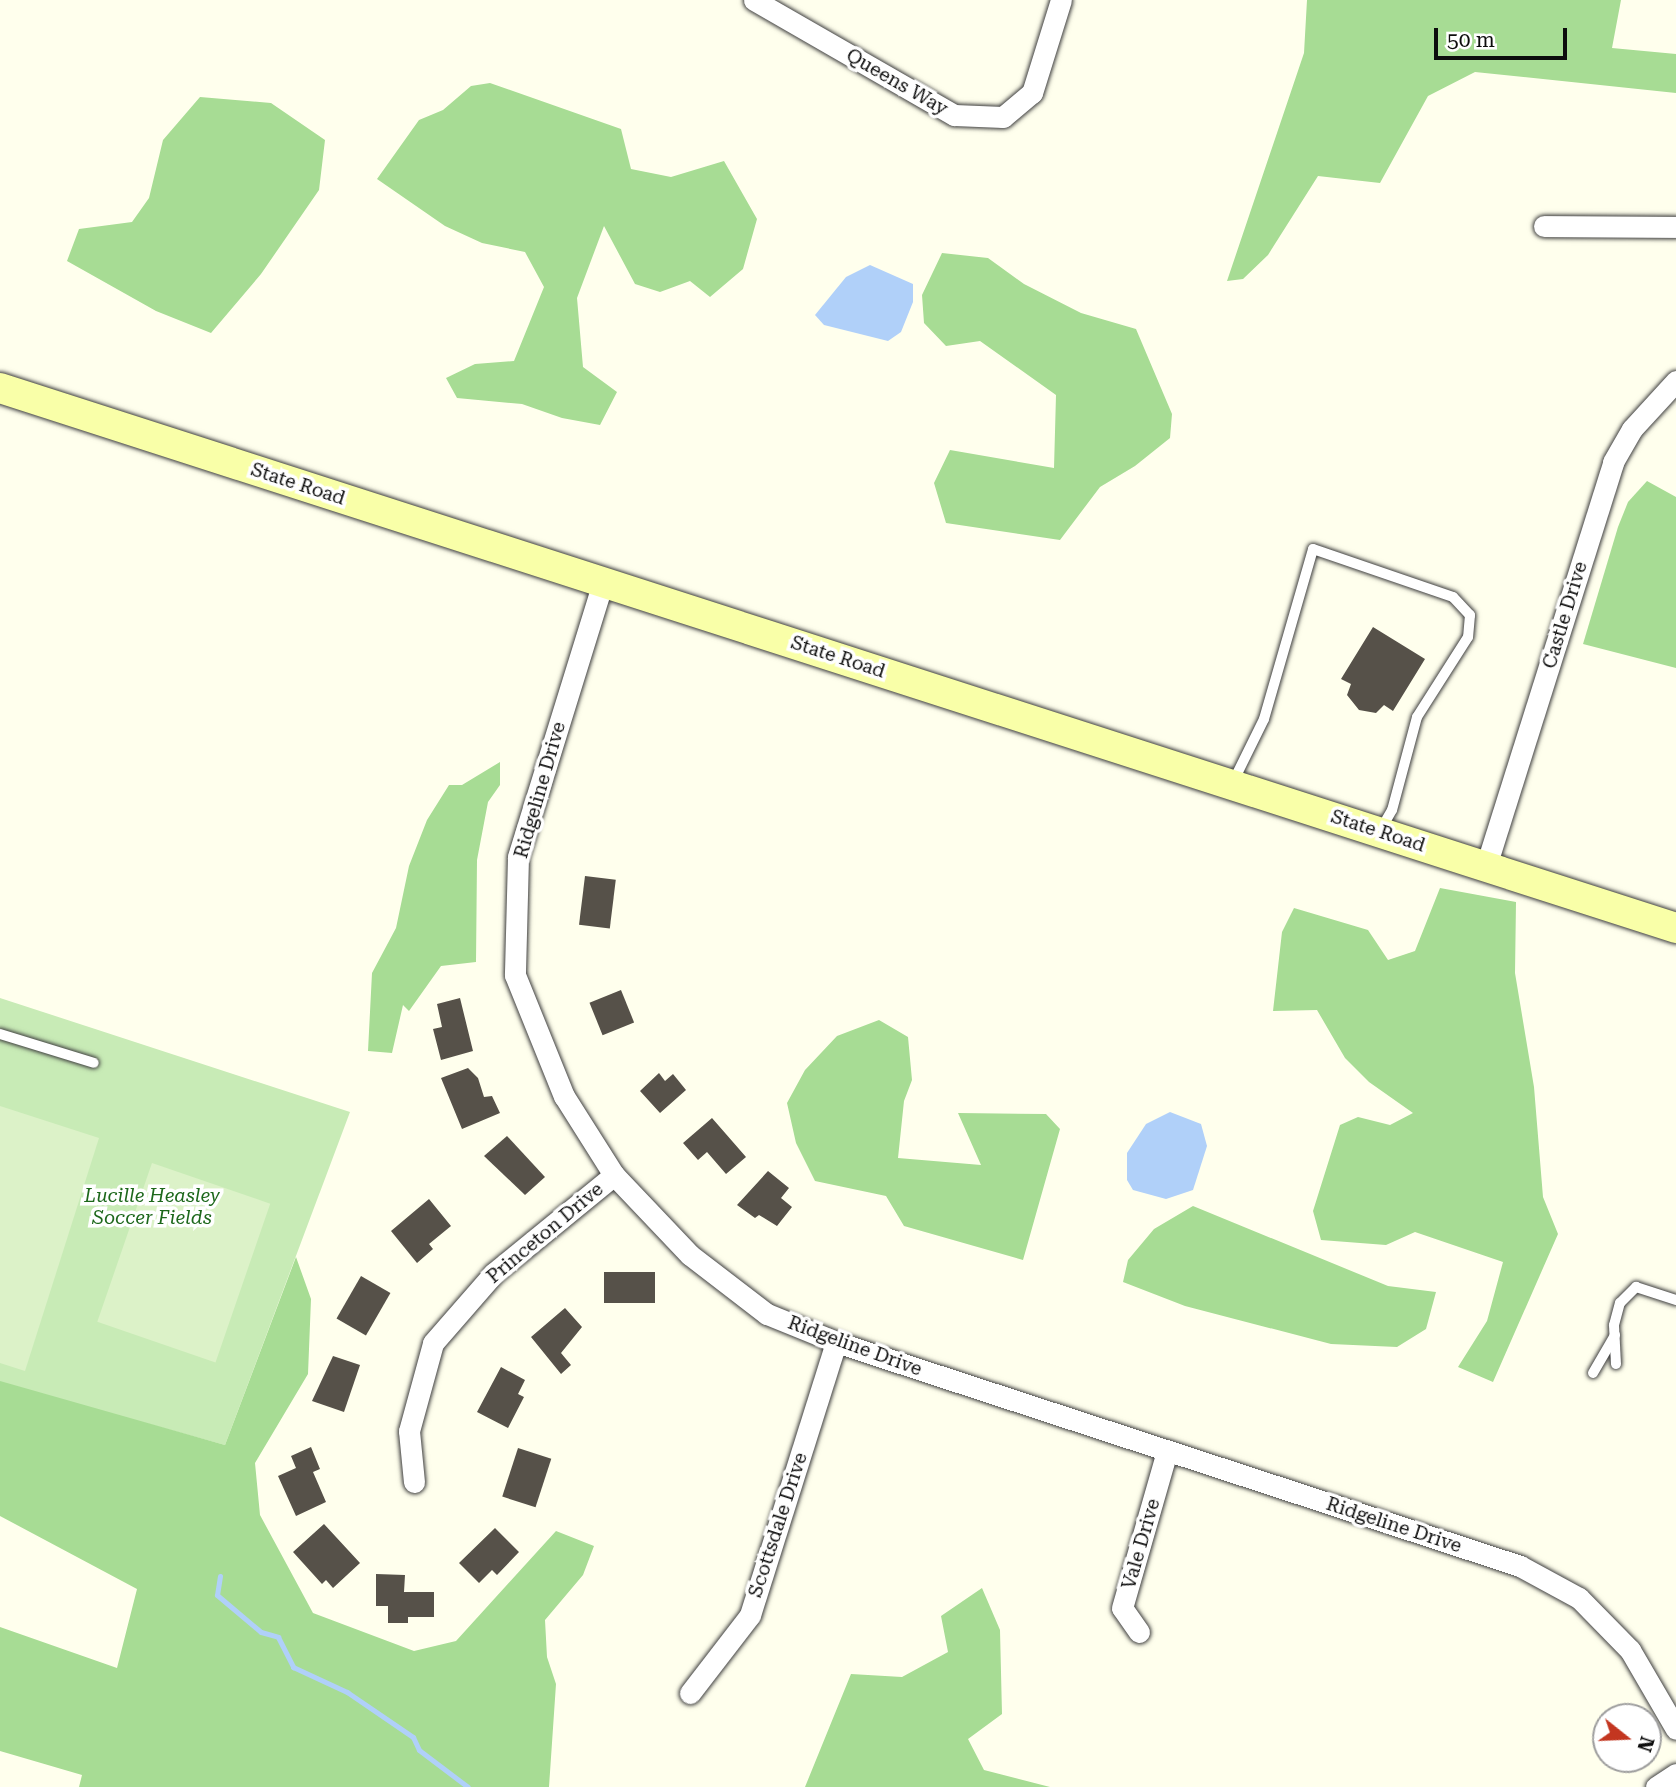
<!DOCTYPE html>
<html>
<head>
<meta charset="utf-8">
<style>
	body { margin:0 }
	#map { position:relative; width:1676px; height:1787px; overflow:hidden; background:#ffffed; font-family:"Roboto Serif",serif }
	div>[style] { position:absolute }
	.green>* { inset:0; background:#c8ebb6 }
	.forest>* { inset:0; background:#a7dc94 }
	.pitch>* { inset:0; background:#dcf2c8; transform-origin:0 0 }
	.water>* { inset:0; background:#b0d0f9 }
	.stream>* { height:5px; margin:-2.5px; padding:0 2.5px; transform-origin:2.5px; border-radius:2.5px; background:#b0d0f9 }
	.building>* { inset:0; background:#565149; transform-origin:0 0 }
	.roads { filter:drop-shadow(0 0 2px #404040) drop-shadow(0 0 2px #404040) }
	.lane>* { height:10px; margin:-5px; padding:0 5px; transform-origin:5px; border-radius:5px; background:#fff }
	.street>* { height:21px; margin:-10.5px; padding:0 10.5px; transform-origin:10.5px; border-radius:10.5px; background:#fff }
	.secondary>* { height:30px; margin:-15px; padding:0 15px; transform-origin:15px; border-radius:15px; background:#f9ffa8 }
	span { translate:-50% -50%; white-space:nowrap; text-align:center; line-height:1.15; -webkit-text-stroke:7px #fff; paint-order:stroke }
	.street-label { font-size:19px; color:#0d0d0d }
	.park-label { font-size:19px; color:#1d681b; font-style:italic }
	.north { position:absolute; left:1592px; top:1703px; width:70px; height:70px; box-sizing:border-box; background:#fff; border:2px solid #9e9e9e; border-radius:50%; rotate:108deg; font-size:19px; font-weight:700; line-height:28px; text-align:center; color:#0d0d0d }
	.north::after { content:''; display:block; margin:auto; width:24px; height:32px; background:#c33620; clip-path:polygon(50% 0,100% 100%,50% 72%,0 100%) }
	.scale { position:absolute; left:1434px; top:28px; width:133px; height:32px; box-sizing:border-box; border:4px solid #0d0d0d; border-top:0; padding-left:9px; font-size:21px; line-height:24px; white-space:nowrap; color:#0d0d0d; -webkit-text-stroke:5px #fff; paint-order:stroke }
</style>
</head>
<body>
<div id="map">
	<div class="green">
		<div style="clip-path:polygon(0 998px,350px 1112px,225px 1445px,0 1383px)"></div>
	</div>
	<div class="forest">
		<div style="clip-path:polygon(1307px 0,1621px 0,1612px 48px,1676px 54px,1676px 93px,1475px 72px,1428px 96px,1380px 183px,1318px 176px,1268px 255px,1243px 279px,1227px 281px,1304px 53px)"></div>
		<div style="clip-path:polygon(490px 83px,621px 129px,631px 169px,671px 177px,724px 161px,757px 219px,743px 269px,710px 297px,690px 281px,660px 292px,635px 284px,604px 226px,577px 298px,583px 367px,617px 392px,600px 425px,562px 418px,522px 404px,457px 398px,446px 378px,475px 364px,514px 361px,544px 287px,525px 252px,482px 243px,445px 226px,377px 179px,419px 120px,443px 110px,471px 86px)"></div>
		<div style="clip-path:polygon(200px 97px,271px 103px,325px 140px,319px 190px,261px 274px,211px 333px,156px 311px,67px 261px,79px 229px,132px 222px,149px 198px,163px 140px)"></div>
		<div style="clip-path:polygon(942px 253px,988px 258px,1024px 284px,1081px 313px,1136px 329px,1172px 414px,1170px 438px,1135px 466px,1100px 487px,1060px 540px,946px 523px,934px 483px,950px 450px,1054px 468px,1056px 395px,980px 341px,946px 346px,924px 323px,922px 295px)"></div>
		<div style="clip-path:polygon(1647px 481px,1676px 497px,1676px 668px,1583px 644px,1618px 527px,1628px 502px)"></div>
		<div style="clip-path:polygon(500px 762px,500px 785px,488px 802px,477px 860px,476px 962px,441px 966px,409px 1011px,403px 1005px,392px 1053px,368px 1051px,372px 973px,396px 928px,409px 866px,427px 820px,449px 785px,462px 785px)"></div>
		<div style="clip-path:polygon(1440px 888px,1516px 902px,1515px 973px,1534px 1087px,1543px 1197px,1558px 1234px,1493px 1382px,1458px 1367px,1487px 1321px,1503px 1262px,1415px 1232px,1386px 1245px,1321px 1240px,1313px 1211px,1340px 1125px,1358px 1117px,1390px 1125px,1413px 1113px,1369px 1082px,1345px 1058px,1317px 1010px,1273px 1011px,1282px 932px,1294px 908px,1368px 930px,1388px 960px,1415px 951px)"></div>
		<div style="clip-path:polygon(879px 1020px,908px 1037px,912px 1080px,904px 1101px,898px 1158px,981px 1165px,958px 1113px,1046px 1114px,1060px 1129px,1023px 1260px,904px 1226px,886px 1196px,815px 1181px,796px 1143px,787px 1103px,805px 1070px,837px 1036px)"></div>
		<div style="clip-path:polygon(1193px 1206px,1388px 1286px,1436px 1292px,1426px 1329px,1397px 1347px,1331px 1344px,1185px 1306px,1123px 1282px,1128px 1260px,1154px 1229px)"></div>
		<div style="clip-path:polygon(296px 1257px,311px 1299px,308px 1374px,255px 1463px,260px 1515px,313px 1613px,414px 1651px,456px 1641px,556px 1531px,594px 1546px,583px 1575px,545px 1620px,547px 1657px,556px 1684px,549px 1787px,79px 1787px,82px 1775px,0 1751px,0 1627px,117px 1668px,137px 1589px,0 1516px,0 1381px,225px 1445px)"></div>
		<div style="clip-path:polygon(982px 1588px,1000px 1630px,1002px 1714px,968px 1739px,984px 1770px,1050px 1787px,805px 1787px,851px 1674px,902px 1677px,948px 1652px,941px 1616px)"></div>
	</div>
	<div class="pitch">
		<div style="clip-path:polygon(0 1106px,99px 1138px,25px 1371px,0 1363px)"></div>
		<div style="left:152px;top:1163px;width:125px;height:168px;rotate:19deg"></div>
	</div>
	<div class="water">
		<div style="clip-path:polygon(870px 265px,913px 284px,913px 302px,901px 332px,888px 341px,824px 325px,815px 315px,846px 277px)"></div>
		<div style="clip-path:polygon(1170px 1112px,1201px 1124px,1207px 1146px,1193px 1190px,1166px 1199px,1133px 1190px,1127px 1180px,1127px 1153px,1146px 1124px)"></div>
	</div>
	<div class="stream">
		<div style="left:220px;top:1576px;width:19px;rotate:99deg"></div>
		<div style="left:217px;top:1595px;width:57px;rotate:40.1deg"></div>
		<div style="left:261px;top:1632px;width:18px;rotate:16deg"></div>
		<div style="left:278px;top:1637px;width:34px;rotate:63deg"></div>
		<div style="left:293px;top:1667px;width:60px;rotate:24.8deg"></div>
		<div style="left:347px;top:1692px;width:80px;rotate:34.3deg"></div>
		<div style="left:413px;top:1737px;width:14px;rotate:65deg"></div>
		<div style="left:419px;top:1750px;width:61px;rotate:37.1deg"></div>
	</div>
	<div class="building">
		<div style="clip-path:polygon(1373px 627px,1425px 659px,1393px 711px,1384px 705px,1376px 713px,1359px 710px,1347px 695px,1351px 684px,1341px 679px)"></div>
		<div style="left:585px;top:876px;width:31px;height:49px;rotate:7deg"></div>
		<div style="left:621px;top:990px;width:35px;height:34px;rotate:68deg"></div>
		<div style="clip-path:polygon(460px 998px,473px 1051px,441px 1060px,433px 1029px,442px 1027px,437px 1004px)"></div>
		<div style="clip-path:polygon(468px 1068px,478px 1078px,484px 1097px,492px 1096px,500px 1113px,462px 1129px,441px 1078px)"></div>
		<div style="clip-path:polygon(659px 1073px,665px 1081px,673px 1074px,686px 1090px,660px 1113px,640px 1091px)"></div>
		<div style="clip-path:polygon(712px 1118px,746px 1157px,726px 1174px,707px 1152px,698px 1160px,683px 1143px)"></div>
		<div style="clip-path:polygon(507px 1136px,545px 1177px,525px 1195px,484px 1156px)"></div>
		<div style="clip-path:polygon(768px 1171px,789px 1188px,781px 1198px,792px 1207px,777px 1226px,759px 1215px,755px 1218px,737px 1205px)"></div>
		<div style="clip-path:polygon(429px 1199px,451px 1226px,429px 1244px,433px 1249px,417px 1263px,391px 1231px)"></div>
		<div style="left:604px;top:1272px;width:51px;height:31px"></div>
		<div style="left:361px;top:1276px;width:34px;height:49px;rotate:30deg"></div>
		<div style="clip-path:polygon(565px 1308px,582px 1327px,561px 1353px,571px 1365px,561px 1374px,531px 1337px)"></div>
		<div style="clip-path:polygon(333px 1356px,360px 1365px,344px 1412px,312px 1401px)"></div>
		<div style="clip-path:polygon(501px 1367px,525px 1380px,518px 1394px,524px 1397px,508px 1428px,477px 1412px)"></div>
		<div style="clip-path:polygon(311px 1447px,320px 1469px,313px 1472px,326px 1502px,296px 1516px,278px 1476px,296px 1468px,291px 1456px)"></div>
		<div style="left:518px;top:1448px;width:35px;height:51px;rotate:18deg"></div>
		<div style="clip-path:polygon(324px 1524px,360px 1563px,333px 1588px,326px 1580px,322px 1584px,293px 1552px)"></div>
		<div style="clip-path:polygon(495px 1528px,519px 1552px,497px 1575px,492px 1570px,479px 1583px,459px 1563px)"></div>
		<div style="clip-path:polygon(376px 1574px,405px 1575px,404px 1592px,434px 1592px,434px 1617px,408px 1617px,408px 1623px,388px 1623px,388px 1606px,376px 1606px)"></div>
	</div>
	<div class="roads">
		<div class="lane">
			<div style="left:1233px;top:782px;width:70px;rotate:-63.8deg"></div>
			<div style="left:1264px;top:719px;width:177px;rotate:-73.9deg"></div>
			<div style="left:1313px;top:549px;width:148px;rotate:18.9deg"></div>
			<div style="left:1453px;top:597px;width:25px;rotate:47deg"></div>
			<div style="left:1470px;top:615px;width:22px;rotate:95deg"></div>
			<div style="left:1468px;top:637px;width:95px;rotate:122.5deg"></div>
			<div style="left:1417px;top:717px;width:96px;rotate:105deg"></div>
			<div style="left:1392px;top:810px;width:22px;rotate:120deg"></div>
			<div style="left:0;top:1034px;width:98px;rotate:17.1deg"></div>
			<div style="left:1616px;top:1364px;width:39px;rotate:-93deg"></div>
			<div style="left:1614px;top:1325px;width:23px;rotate:-75deg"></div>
			<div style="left:1620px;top:1303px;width:23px;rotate:-45deg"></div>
			<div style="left:1636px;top:1287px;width:42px;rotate:18deg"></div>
			<div style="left:1593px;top:1373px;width:44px;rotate:-59.9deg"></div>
		</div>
		<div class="street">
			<div style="left:754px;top:0;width:231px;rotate:29.9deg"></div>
			<div style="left:954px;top:115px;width:49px;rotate:2.3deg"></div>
			<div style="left:1003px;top:117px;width:38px;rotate:-40deg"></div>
			<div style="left:1032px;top:93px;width:97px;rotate:-72.7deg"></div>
			<div style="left:1544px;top:226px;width:132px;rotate:0.4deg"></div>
			<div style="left:603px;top:582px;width:288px;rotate:107.2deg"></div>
			<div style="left:518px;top:857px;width:118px;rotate:91.5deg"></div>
			<div style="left:515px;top:975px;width:131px;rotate:68deg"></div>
			<div style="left:564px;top:1096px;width:93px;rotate:57.7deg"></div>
			<div style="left:614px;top:1175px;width:110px;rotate:46.5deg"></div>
			<div style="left:690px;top:1255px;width:97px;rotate:37.5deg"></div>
			<div style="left:767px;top:1314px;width:74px;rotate:22.1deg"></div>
			<div style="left:836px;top:1342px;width:720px;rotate:18.13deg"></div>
			<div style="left:1520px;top:1566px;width:67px;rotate:28.5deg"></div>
			<div style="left:1579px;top:1598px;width:73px;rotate:45.6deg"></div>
			<div style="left:1630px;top:1650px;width:91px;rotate:59.8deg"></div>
			<div style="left:1486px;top:866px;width:423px;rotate:-72.5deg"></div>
			<div style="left:1613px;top:462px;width:38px;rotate:-60deg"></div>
			<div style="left:1632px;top:429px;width:65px;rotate:-47.5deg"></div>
			<div style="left:414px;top:1482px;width:51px;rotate:-95.6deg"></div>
			<div style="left:409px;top:1431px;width:91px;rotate:-74.7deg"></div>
			<div style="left:433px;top:1343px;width:93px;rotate:-48.9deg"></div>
			<div style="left:494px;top:1273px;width:155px;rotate:-39.2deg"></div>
			<div style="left:1139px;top:1632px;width:29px;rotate:-125deg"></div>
			<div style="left:1122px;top:1608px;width:163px;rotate:-74deg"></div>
			<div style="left:690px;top:1693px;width:98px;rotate:-52.4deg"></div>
			<div style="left:750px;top:1615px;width:286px;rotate:-72.5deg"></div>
			<div style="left:1656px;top:1787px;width:24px;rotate:-33deg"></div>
		</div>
		<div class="secondary">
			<div style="left:0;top:388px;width:1761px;rotate:17.86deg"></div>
		</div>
	</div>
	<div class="street-label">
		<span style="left:897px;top:82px;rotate:30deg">Queens Way</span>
		<span style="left:298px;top:484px;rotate:18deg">State Road</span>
		<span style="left:1565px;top:615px;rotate:-73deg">Castle Drive</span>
		<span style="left:838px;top:657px;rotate:18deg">State Road</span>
		<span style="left:540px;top:790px;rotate:-74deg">Ridgeline Drive</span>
		<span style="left:1378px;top:831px;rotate:18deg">State Road</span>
		<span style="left:545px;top:1233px;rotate:-40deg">Princeton Drive</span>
		<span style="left:855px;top:1346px;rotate:20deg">Ridgeline Drive</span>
		<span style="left:778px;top:1525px;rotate:-72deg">Scottsdale Drive</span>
		<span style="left:1394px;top:1525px;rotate:18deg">Ridgeline Drive</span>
		<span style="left:1141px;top:1544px;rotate:-74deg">Vale Drive</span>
	</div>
	<div class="park-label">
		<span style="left:152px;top:1207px">Lucille Heasley<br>Soccer Fields</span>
	</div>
	<div class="north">N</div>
	<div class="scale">50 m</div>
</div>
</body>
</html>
